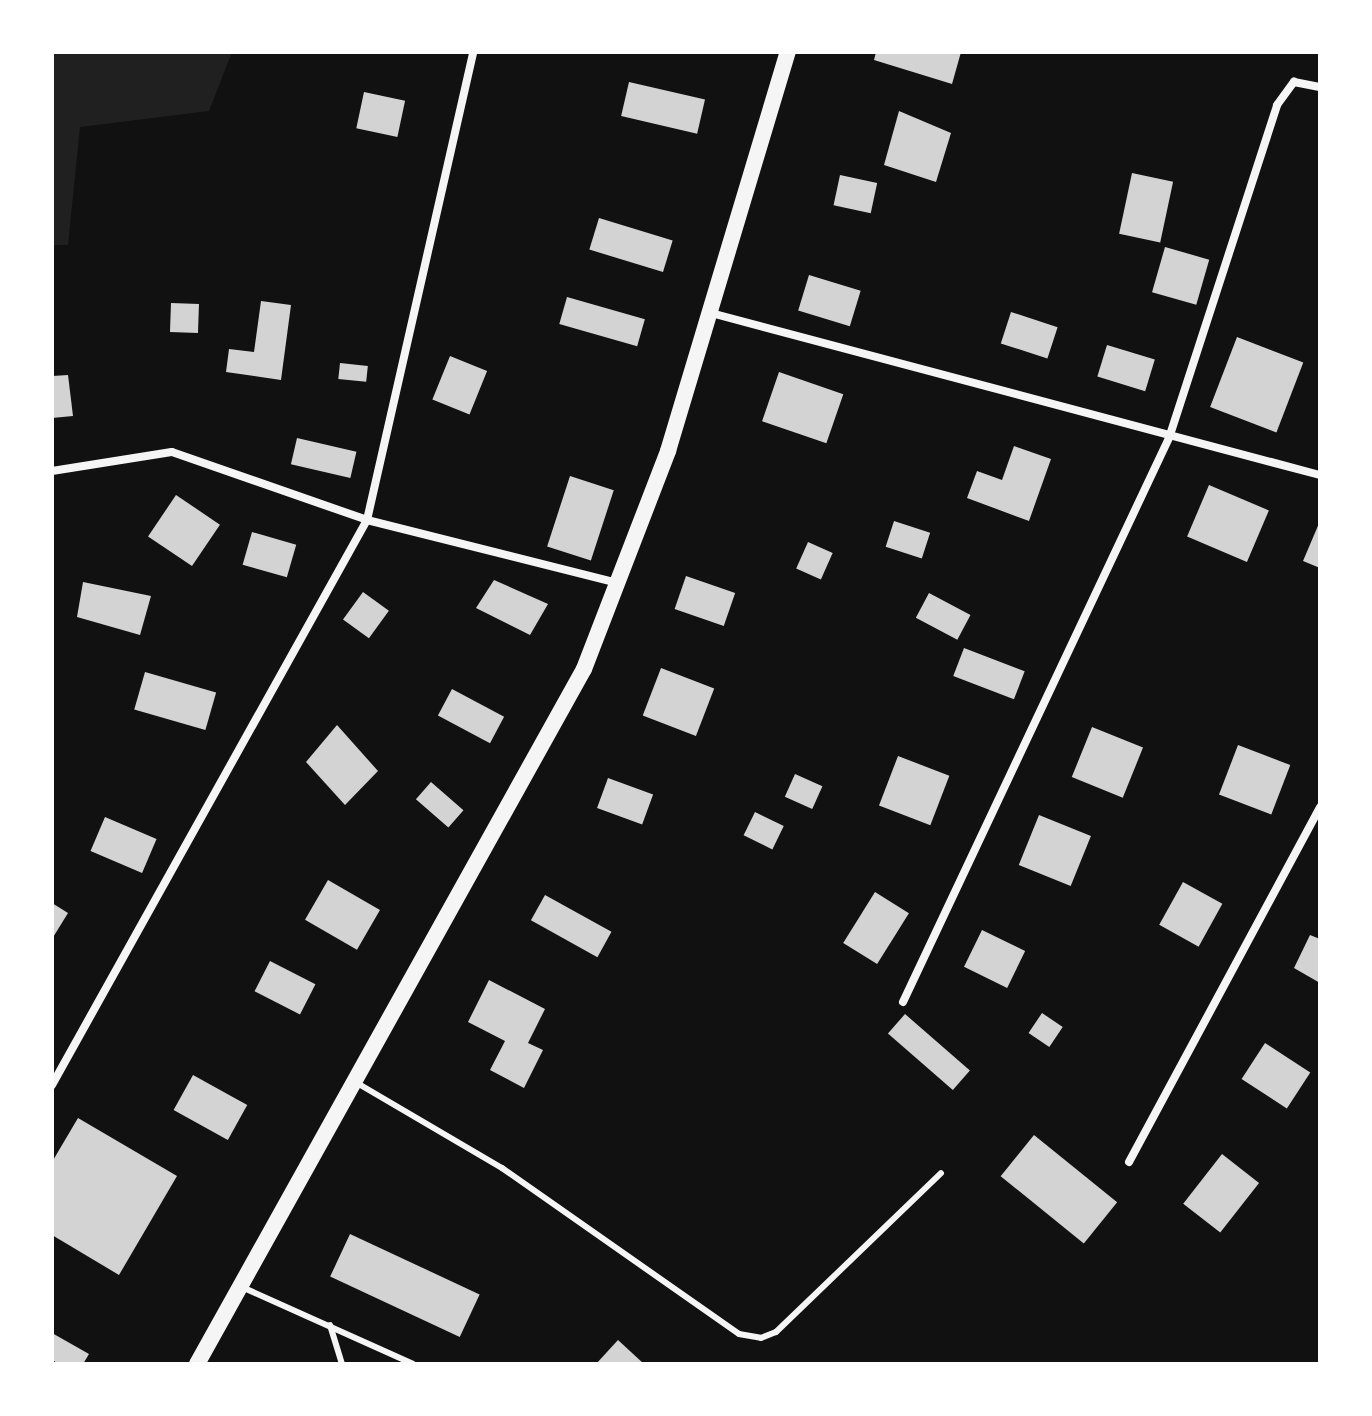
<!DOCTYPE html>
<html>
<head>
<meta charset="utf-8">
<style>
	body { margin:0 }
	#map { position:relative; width:1372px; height:1416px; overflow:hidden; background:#111; font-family:"Source Sans 3",sans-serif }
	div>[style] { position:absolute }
	.green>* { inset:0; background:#202020 }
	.building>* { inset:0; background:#d3d3d3; transform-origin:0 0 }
	.service>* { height:6px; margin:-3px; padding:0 3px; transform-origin:3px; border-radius:3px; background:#f5f5f5 }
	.minor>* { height:8px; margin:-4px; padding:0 4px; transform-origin:4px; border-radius:4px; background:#f5f5f5 }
	.secondary>* { height:16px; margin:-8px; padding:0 8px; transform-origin:8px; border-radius:8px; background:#f5f5f5 }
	span { translate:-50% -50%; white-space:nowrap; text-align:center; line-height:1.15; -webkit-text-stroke:6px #fff; paint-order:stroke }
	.frame { position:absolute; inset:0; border:54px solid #fff; pointer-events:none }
</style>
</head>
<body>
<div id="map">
	<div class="green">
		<div style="clip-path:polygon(52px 52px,232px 52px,209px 111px,80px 127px,68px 245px,52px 245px)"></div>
	</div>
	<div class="building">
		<div style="clip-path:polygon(876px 52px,961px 52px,952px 84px,874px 60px)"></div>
		<div style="left:629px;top:82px;width:78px;height:35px;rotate:13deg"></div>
		<div style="left:364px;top:92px;width:42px;height:37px;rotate:12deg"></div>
		<div style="clip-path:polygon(899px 111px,951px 133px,936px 182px,884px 165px)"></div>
		<div style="left:1132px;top:173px;width:42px;height:62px;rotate:12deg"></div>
		<div style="left:840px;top:175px;width:38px;height:31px;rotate:12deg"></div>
		<div style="left:599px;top:218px;width:77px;height:33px;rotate:17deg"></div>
		<div style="left:1165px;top:247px;width:46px;height:47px;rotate:16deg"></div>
		<div style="left:809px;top:275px;width:54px;height:37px;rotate:17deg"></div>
		<div style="left:567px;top:297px;width:81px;height:28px;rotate:16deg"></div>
		<div style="clip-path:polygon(261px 301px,291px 305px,281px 380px,226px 372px,229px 349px,254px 352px)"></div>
		<div style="left:171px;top:303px;width:28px;height:29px;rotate:2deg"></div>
		<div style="left:1011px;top:312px;width:49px;height:33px;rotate:18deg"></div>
		<div style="left:1237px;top:337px;width:71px;height:75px;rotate:21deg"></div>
		<div style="left:1107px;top:345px;width:50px;height:33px;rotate:17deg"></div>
		<div style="left:450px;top:356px;width:40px;height:47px;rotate:22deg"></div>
		<div style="left:340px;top:363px;width:28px;height:16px;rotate:6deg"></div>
		<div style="left:779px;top:372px;width:68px;height:52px;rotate:19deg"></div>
		<div style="clip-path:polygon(68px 375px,73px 416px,52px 418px,52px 376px)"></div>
		<div style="left:297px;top:438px;width:61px;height:27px;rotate:13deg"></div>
		<div style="clip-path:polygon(1014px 446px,1051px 459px,1029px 521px,967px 498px,977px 471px,1002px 480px)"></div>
		<div style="left:570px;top:476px;width:46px;height:74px;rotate:18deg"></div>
		<div style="left:1209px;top:485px;width:65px;height:56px;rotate:23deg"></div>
		<div style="left:176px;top:495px;width:53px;height:50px;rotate:34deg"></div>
		<div style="left:894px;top:521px;width:38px;height:27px;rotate:18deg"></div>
		<div style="clip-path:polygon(1320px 521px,1320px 568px,1303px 561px)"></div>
		<div style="left:252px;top:532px;width:46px;height:34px;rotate:16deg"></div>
		<div style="left:808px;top:542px;width:27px;height:29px;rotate:24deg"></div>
		<div style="left:686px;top:576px;width:52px;height:35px;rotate:19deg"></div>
		<div style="clip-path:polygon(494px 580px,548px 604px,530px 635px,476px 608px)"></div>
		<div style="clip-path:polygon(83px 582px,151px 596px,140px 635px,77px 617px)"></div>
		<div style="left:363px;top:592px;width:32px;height:34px;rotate:36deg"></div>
		<div style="left:929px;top:593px;width:47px;height:28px;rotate:28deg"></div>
		<div style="left:964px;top:648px;width:65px;height:30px;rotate:21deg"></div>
		<div style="left:661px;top:668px;width:57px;height:51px;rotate:21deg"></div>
		<div style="left:145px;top:672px;width:74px;height:39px;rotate:16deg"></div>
		<div style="left:452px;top:689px;width:59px;height:30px;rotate:28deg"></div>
		<div style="clip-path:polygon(337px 725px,378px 771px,345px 805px,306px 762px)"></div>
		<div style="left:1092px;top:727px;width:55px;height:54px;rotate:22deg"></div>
		<div style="left:1238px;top:745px;width:56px;height:53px;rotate:21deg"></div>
		<div style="left:898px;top:756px;width:55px;height:53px;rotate:21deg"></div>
		<div style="left:795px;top:774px;width:30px;height:25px;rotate:24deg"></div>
		<div style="left:608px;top:778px;width:48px;height:32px;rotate:20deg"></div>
		<div style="left:431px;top:782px;width:43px;height:23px;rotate:41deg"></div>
		<div style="left:755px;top:812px;width:32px;height:26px;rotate:26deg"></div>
		<div style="left:1039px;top:815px;width:56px;height:54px;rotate:22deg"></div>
		<div style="left:105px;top:817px;width:56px;height:37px;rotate:23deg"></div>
		<div style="left:328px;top:880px;width:60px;height:46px;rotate:30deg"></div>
		<div style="left:1183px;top:882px;width:45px;height:49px;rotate:29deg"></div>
		<div style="left:875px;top:892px;width:40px;height:60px;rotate:32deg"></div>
		<div style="left:545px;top:895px;width:76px;height:29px;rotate:29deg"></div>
		<div style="clip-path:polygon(52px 903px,68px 913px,52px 939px)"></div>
		<div style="left:982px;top:930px;width:48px;height:41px;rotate:26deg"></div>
		<div style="clip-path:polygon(1310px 935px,1320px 939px,1320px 983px,1294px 968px)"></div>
		<div style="left:270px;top:961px;width:51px;height:34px;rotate:27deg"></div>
		<div style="clip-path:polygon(489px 980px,545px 1009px,528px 1043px,543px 1050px,524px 1088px,490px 1070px,505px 1041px,468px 1022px)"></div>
		<div style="left:1042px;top:1013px;width:25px;height:24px;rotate:34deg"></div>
		<div style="left:905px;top:1014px;width:86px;height:26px;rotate:41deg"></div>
		<div style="left:1265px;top:1043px;width:54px;height:43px;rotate:33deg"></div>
		<div style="left:193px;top:1075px;width:62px;height:40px;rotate:29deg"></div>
		<div style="clip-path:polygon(78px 1118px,177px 1176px,119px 1275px,52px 1235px,52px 1162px)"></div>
		<div style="left:1034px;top:1135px;width:107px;height:53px;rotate:39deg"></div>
		<div style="left:1222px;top:1154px;width:47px;height:63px;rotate:38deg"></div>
		<div style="left:350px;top:1234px;width:143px;height:47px;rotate:25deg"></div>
		<div style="clip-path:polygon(52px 1333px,89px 1354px,83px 1364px,59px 1364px,52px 1360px)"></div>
		<div style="clip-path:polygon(618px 1340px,644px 1364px,596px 1364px)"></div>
	</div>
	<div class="service">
		<div style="left:357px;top:1083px;width:168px;rotate:30.4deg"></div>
		<div style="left:502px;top:1168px;width:289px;rotate:35deg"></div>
		<div style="left:739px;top:1334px;width:22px;rotate:10deg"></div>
		<div style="left:761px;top:1338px;width:16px;rotate:-22deg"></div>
		<div style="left:776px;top:1332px;width:229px;rotate:-43.9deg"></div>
		<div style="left:244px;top:1288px;width:185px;rotate:24.2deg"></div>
		<div style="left:330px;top:1325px;width:41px;rotate:72.9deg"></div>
	</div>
	<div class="minor">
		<div style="left:711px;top:313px;width:630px;rotate:14.9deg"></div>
		<div style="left:52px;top:471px;width:121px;rotate:-9deg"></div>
		<div style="left:172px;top:452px;width:207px;rotate:19.2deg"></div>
		<div style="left:367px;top:520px;width:258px;rotate:14.1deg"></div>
		<div style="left:903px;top:1002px;width:624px;rotate:-64.75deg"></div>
		<div style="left:1169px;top:438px;width:350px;rotate:-72deg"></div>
		<div style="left:1277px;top:105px;width:29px;rotate:-54deg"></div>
		<div style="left:1294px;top:82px;width:26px;rotate:11deg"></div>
		<div style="left:52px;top:1085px;width:647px;rotate:-60.86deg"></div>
		<div style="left:367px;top:520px;width:480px;rotate:-77.2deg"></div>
		<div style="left:1129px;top:1162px;width:403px;rotate:-61.7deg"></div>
	</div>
	<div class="secondary">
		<div style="left:197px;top:1364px;width:795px;rotate:-60.89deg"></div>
		<div style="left:584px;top:669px;width:234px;rotate:-68.9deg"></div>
		<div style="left:668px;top:451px;width:417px;rotate:-73.3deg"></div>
	</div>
	<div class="frame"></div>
</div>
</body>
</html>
